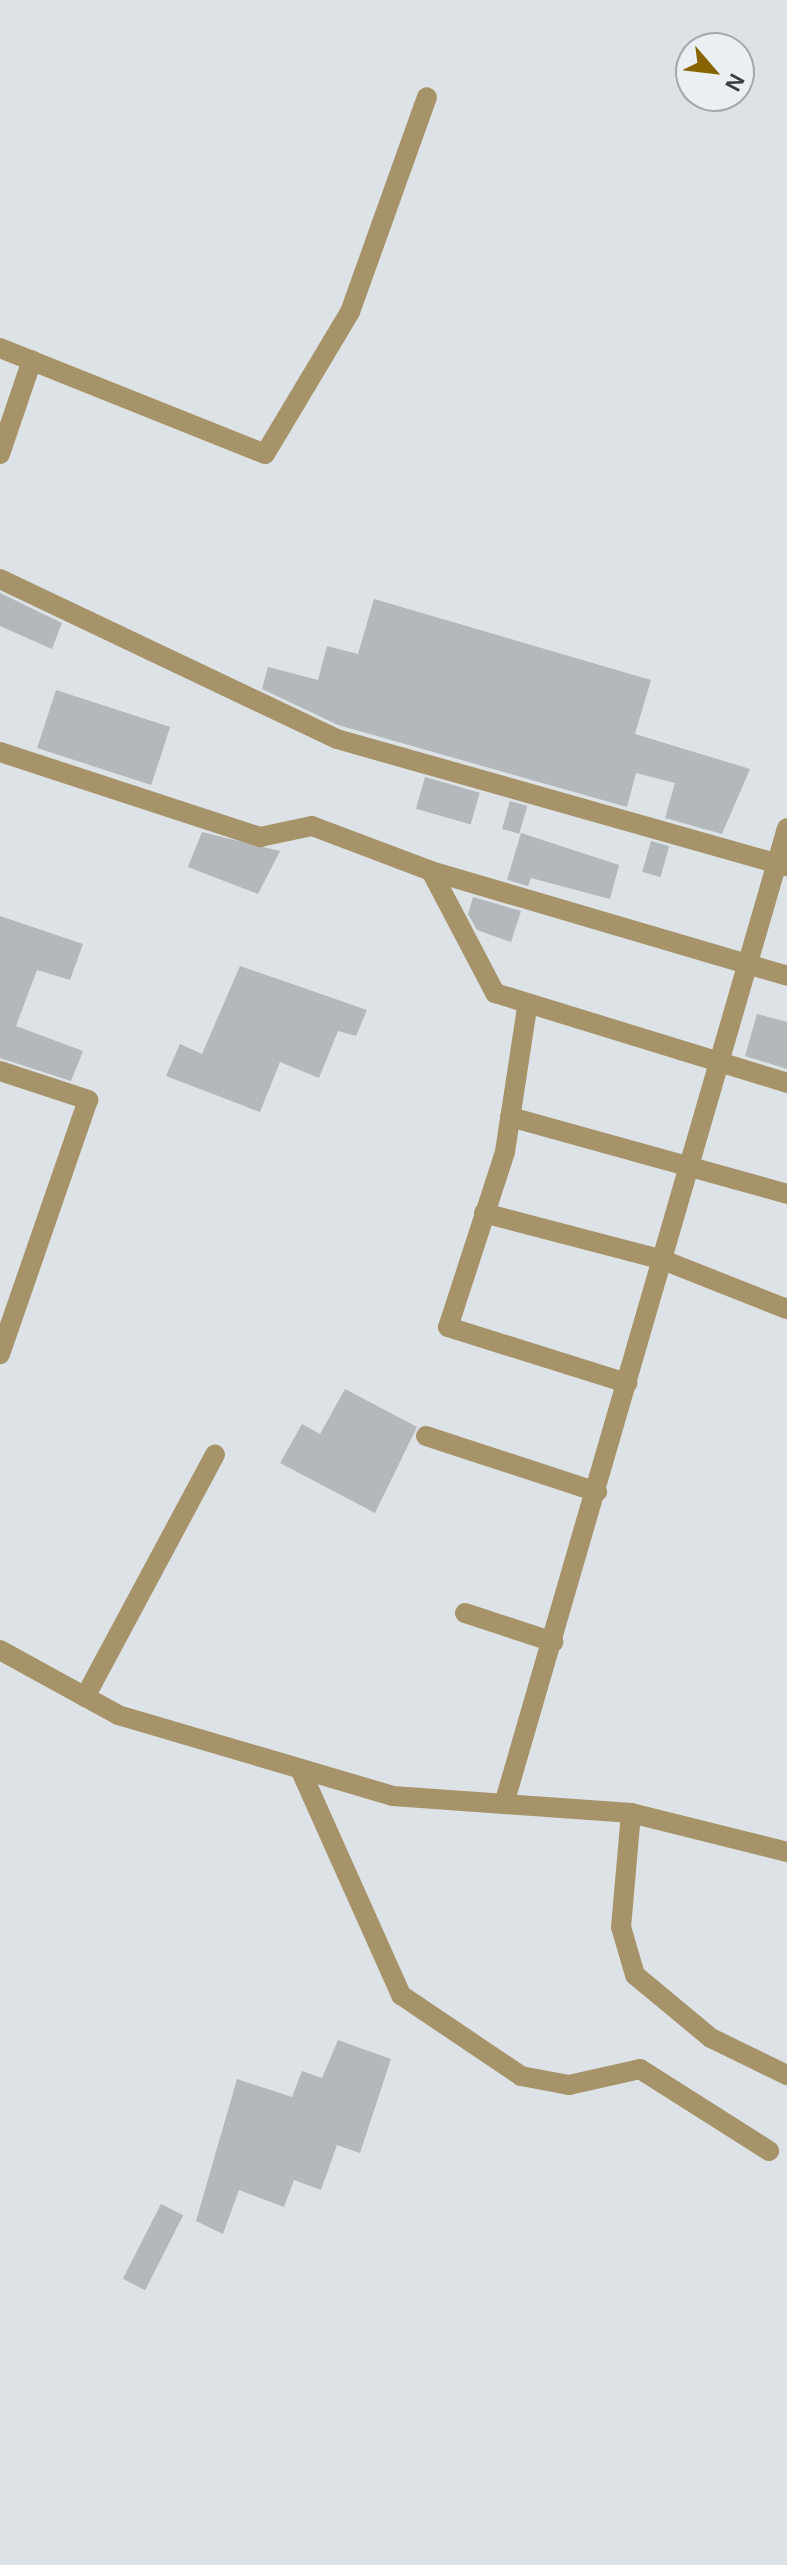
<!DOCTYPE html>
<html>
<head>
<meta charset="utf-8">
<style>
	body { margin:0 }
	#map { position:relative; width:787px; height:2565px; overflow:hidden; background:#dce2e5; font-family:Arial,sans-serif }
	div>[style] { position:absolute }
	.building>* { inset:0; background:#b3b8bb; transform-origin:0 0 }
	.minor>* { height:20px; margin:-10px; padding:0 10px; transform-origin:10px; border-radius:10px; background:#a7936a }
	span { translate:-50% -50%; white-space:nowrap; text-align:center; line-height:1.15; -webkit-text-stroke:8px #e9eff2; paint-order:stroke }
	.north { position:absolute; left:675px; top:32px; width:80px; height:80px; box-sizing:border-box; background:#e9eff2; border:2px solid #a3a8aa; border-radius:50%; rotate:118deg; font-size:22px; font-weight:700; line-height:32px; text-align:center; color:#3b3d3e }
	.north::after { content:''; display:block; margin:auto; width:28px; height:36px; background:#876400; clip-path:polygon(50% 0,100% 100%,50% 72%,0 100%) }
</style>
</head>
<body>
<div id="map">
	<div class="building">
		<div style="clip-path:polygon(0 593px,62px 623px,52px 649px,0 626px)"></div>
		<div style="clip-path:polygon(374px 599px,651px 680px,635px 734px,750px 769px,722px 834px,665px 818px,675px 783px,636px 773px,627px 807px,338px 725px,262px 689px,268px 667px,318px 680px,327px 646px,358px 654px)"></div>
		<div style="left:56px;top:690px;width:120px;height:61px;rotate:18deg"></div>
		<div style="left:425px;top:777px;width:57px;height:33px;rotate:16deg"></div>
		<div style="left:510px;top:801px;width:18px;height:29px;rotate:16deg"></div>
		<div style="clip-path:polygon(202px 832px,280px 851px,258px 894px,188px 867px)"></div>
		<div style="clip-path:polygon(521px 833px,619px 865px,610px 899px,531px 878px,528px 886px,507px 880px)"></div>
		<div style="left:651px;top:841px;width:19px;height:32px;rotate:16deg"></div>
		<div style="clip-path:polygon(473px 897px,521px 911px,511px 942px,477px 930px,468px 914px)"></div>
		<div style="clip-path:polygon(0 916px,83px 944px,70px 980px,37px 970px,16px 1026px,83px 1051px,71px 1081px,0 1058px)"></div>
		<div style="clip-path:polygon(240px 966px,367px 1010px,356px 1036px,338px 1031px,319px 1078px,280px 1062px,260px 1112px,166px 1076px,180px 1044px,202px 1054px)"></div>
		<div style="clip-path:polygon(757px 1014px,787px 1022px,787px 1069px,745px 1056px)"></div>
		<div style="clip-path:polygon(345px 1389px,417px 1427px,375px 1513px,280px 1463px,302px 1424px,320px 1434px)"></div>
		<div style="clip-path:polygon(338px 2040px,391px 2059px,360px 2153px,337px 2145px,321px 2190px,294px 2180px,284px 2207px,239px 2190px,223px 2234px,196px 2221px,237px 2079px,292px 2097px,302px 2071px,322px 2078px)"></div>
		<div style="left:161px;top:2204px;width:25px;height:84px;rotate:27deg"></div>
	</div>
	<div class="minor">
		<div style="left:0;top:348px;width:285px;rotate:21.8deg"></div>
		<div style="left:265px;top:454px;width:165px;rotate:-59.1deg"></div>
		<div style="left:350px;top:312px;width:228px;rotate:-70.3deg"></div>
		<div style="left:0;top:454px;width:99px;rotate:-71.2deg"></div>
		<div style="left:0;top:579px;width:373px;rotate:25.4deg"></div>
		<div style="left:337px;top:739px;width:468px;rotate:15.8deg"></div>
		<div style="left:0;top:752px;width:274px;rotate:18.1deg"></div>
		<div style="left:260px;top:837px;width:53px;rotate:-11.9deg"></div>
		<div style="left:312px;top:826px;width:127px;rotate:20.7deg"></div>
		<div style="left:431px;top:871px;width:371px;rotate:16.4deg"></div>
		<div style="left:431px;top:871px;width:138px;rotate:62.3deg"></div>
		<div style="left:495px;top:993px;width:306px;rotate:17.1deg"></div>
		<div style="left:527px;top:1008px;width:146px;rotate:98.7deg"></div>
		<div style="left:505px;top:1152px;width:184px;rotate:108deg"></div>
		<div style="left:448px;top:1327px;width:188px;rotate:17.4deg"></div>
		<div style="left:0;top:1071px;width:93px;rotate:18.2deg"></div>
		<div style="left:88px;top:1100px;width:269px;rotate:109.1deg"></div>
		<div style="left:510px;top:1117px;width:288px;rotate:15.5deg"></div>
		<div style="left:484px;top:1213px;width:185px;rotate:14.7deg"></div>
		<div style="left:663px;top:1260px;width:133px;rotate:21.6deg"></div>
		<div style="left:426px;top:1436px;width:180px;rotate:18.1deg"></div>
		<div style="left:465px;top:1613px;width:93px;rotate:18.2deg"></div>
		<div style="left:0;top:1650px;width:135px;rotate:28.8deg"></div>
		<div style="left:118px;top:1715px;width:287px;rotate:16.4deg"></div>
		<div style="left:393px;top:1796px;width:239px;rotate:4.1deg"></div>
		<div style="left:631px;top:1813px;width:161px;rotate:14deg"></div>
		<div style="left:85px;top:1697px;width:275px;rotate:-61.8deg"></div>
		<div style="left:300px;top:1769px;width:248px;rotate:65.9deg"></div>
		<div style="left:401px;top:1995px;width:145px;rotate:34deg"></div>
		<div style="left:521px;top:2076px;width:49px;rotate:10.6deg"></div>
		<div style="left:569px;top:2085px;width:73px;rotate:-12.7deg"></div>
		<div style="left:640px;top:2069px;width:153px;rotate:32.4deg"></div>
		<div style="left:504px;top:1804px;width:1016px;rotate:-73.83deg"></div>
		<div style="left:631px;top:1813px;width:114px;rotate:95deg"></div>
		<div style="left:621px;top:1927px;width:50px;rotate:73.7deg"></div>
		<div style="left:635px;top:1975px;width:99px;rotate:39.7deg"></div>
		<div style="left:711px;top:2038px;width:85px;rotate:26deg"></div>
	</div>
	<div class="north">N</div>
</div>
</body>
</html>
